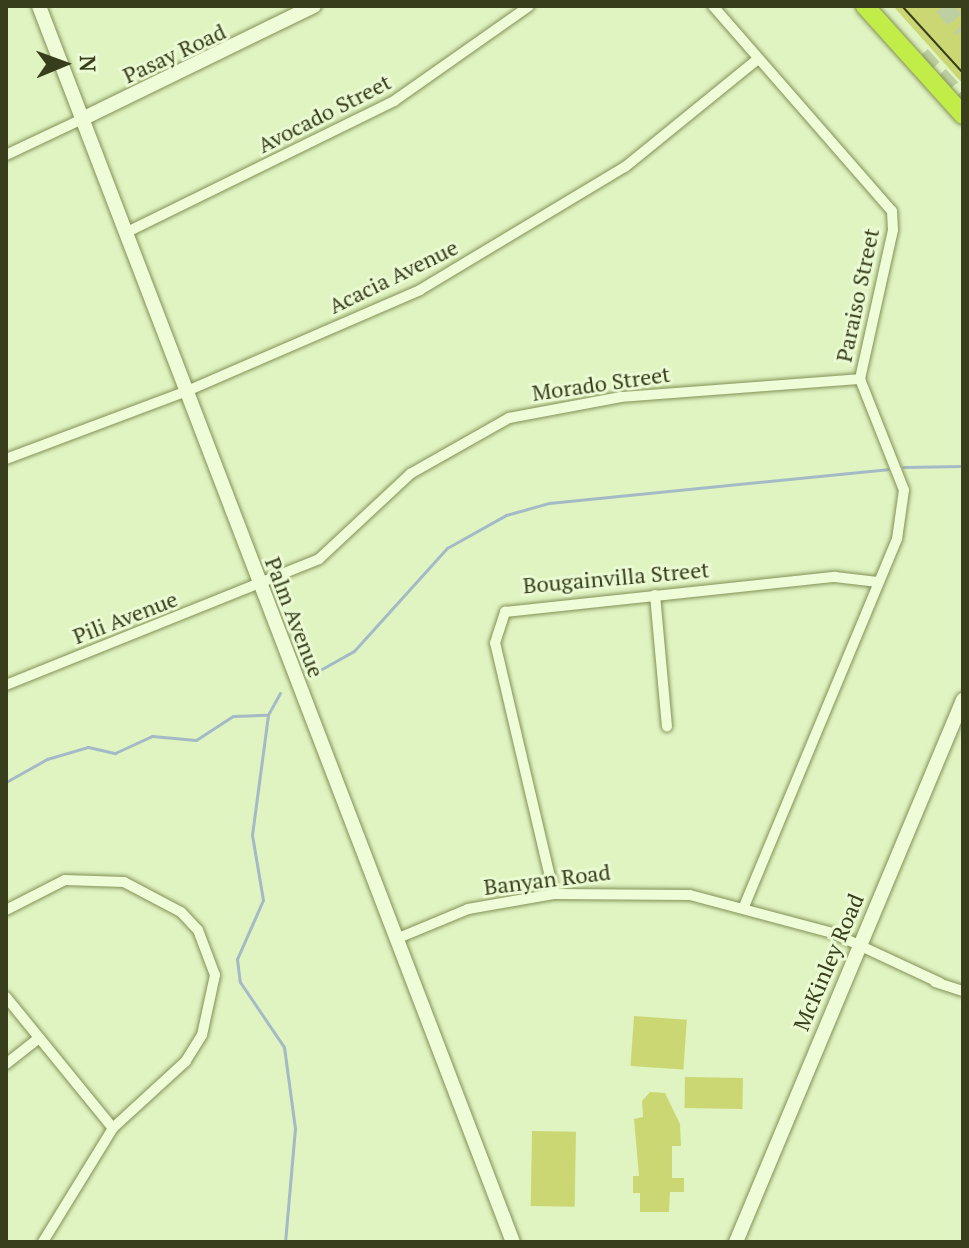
<!DOCTYPE html>
<html>
<head>
<meta charset="utf-8">
<style>
	body { margin:0 }
	#map { position:relative; width:969px; height:1248px; overflow:hidden; background:#e0f4c2; font-family:"PT Serif",serif }
	div>[style] { position:absolute }
	.stream>* { height:3px; margin:-1.5px; padding:0 1.5px; transform-origin:1.5px; border-radius:1.5px; background:#a5b9c6 }
	.building>* { inset:0; background:#cbd773; transform-origin:0 0 }
	.highway-tunnel>* { height:18px; margin-top:-9px; transform-origin:0; background:repeating-linear-gradient(90deg,#bed0a1 0 18px,transparent 0 27px) }
	.roads { filter:drop-shadow(0 0 2px #839056) drop-shadow(0 0 2px #839056) }
	.street>* { height:10px; margin:-5px; padding:0 5px; transform-origin:5px; border-radius:5px; background:#eefdd7 }
	.secondary>* { height:14px; margin:-7px; padding:0 7px; transform-origin:7px; border-radius:7px; background:#eefdd7 }
	.highway>* { height:18px; margin:-9px; padding:0 9px; transform-origin:9px; border-radius:9px; background:#c2ed49 }
	.tram>* { height:2px; margin:-1px; padding:0 1px; transform-origin:1px; border-radius:1px; background:#383e1c }
	span { translate:-50% -50%; white-space:nowrap; text-align:center; line-height:1.15; -webkit-text-stroke:6px #eafad3; paint-order:stroke }
	.street-label { font-size:22px; color:#383e1c }
	.frame { position:absolute; inset:0; border:8px solid #383e1c; pointer-events:none }
	.north { position:absolute; left:24px; top:24px; width:80px; height:80px; -webkit-text-stroke:6px #eafad3; paint-order:stroke; rotate:89deg; font-size:22px; font-weight:700; line-height:32px; text-align:center; color:#383e1c }
	.north::after { content:''; display:block; margin:auto; width:28px; height:36px; background:#383e1c; clip-path:polygon(50% 0,100% 100%,50% 72%,0 100%) }
</style>
</head>
<body>
<div id="map">
	<div class="stream">
		<div style="left:903px;top:467px;width:60px;rotate:-1deg"></div>
		<div style="left:311px;top:675px;width:49px;rotate:-29.2deg"></div>
		<div style="left:354px;top:651px;width:139px;rotate:-47.9deg"></div>
		<div style="left:447px;top:548px;width:68px;rotate:-29.2deg"></div>
		<div style="left:506px;top:515px;width:45px;rotate:-15.6deg"></div>
		<div style="left:549px;top:503px;width:340px;rotate:-5.7deg"></div>
		<div style="left:280px;top:693px;width:25px;rotate:119deg"></div>
		<div style="left:268px;top:715px;width:121px;rotate:97.6deg"></div>
		<div style="left:252px;top:835px;width:66px;rotate:80.4deg"></div>
		<div style="left:263px;top:900px;width:64px;rotate:113.8deg"></div>
		<div style="left:237px;top:959px;width:23px;rotate:83deg"></div>
		<div style="left:240px;top:982px;width:78px;rotate:55.9deg"></div>
		<div style="left:284px;top:1047px;width:82px;rotate:82.3deg"></div>
		<div style="left:295px;top:1128px;width:114px;rotate:95deg"></div>
		<div style="left:6px;top:782px;width:47px;rotate:-29.3deg"></div>
		<div style="left:47px;top:759px;width:43px;rotate:-16.3deg"></div>
		<div style="left:88px;top:747px;width:28px;rotate:13deg"></div>
		<div style="left:115px;top:753px;width:41px;rotate:-24.7deg"></div>
		<div style="left:152px;top:736px;width:44px;rotate:5.2deg"></div>
		<div style="left:196px;top:740px;width:44px;rotate:-33deg"></div>
		<div style="left:233px;top:716px;width:33px;rotate:-2deg"></div>
	</div>
	<div class="building">
		<div style="clip-path:polygon(893px 6px,963px 6px,963px 84px)"></div>
		<div style="left:634px;top:1016px;width:53px;height:50px;rotate:4deg"></div>
		<div style="left:685px;top:1077px;width:58px;height:31px;rotate:1deg"></div>
		<div style="clip-path:polygon(650px 1092px,665px 1093px,680px 1124px,681px 1146px,672px 1146px,672px 1178px,684px 1178px,684px 1192px,670px 1192px,669px 1212px,640px 1212px,640px 1193px,633px 1193px,633px 1176px,639px 1176px,634px 1119px,643px 1117px,642px 1101px)"></div>
		<div style="left:532px;top:1131px;width:44px;height:75px;rotate:1deg"></div>
	</div>
	<div class="highway-tunnel">
		<div style="left:943px;top:6px;width:31px;rotate:50deg"></div>
		<div style="left:921px;top:55px;width:62px;rotate:47.6deg"></div>
	</div>
	<div class="roads">
		<div class="street">
			<div style="left:713px;top:6px;width:272px;rotate:48.9deg"></div>
			<div style="left:892px;top:211px;width:19px;rotate:87deg"></div>
			<div style="left:893px;top:230px;width:153px;rotate:102.5deg"></div>
			<div style="left:860px;top:379px;width:119px;rotate:68.4deg"></div>
			<div style="left:904px;top:490px;width:49px;rotate:98.1deg"></div>
			<div style="left:897px;top:539px;width:399px;rotate:112.6deg"></div>
			<div style="left:6px;top:155px;width:84px;rotate:-25.3deg"></div>
			<div style="left:125px;top:233px;width:300px;rotate:-26.1deg"></div>
			<div style="left:394px;top:101px;width:165px;rotate:-35.1deg"></div>
			<div style="left:6px;top:459px;width:193px;rotate:-20.6deg"></div>
			<div style="left:187px;top:391px;width:254px;rotate:-23.4deg"></div>
			<div style="left:420px;top:290px;width:239px;rotate:-31deg"></div>
			<div style="left:625px;top:167px;width:171px;rotate:-39.1deg"></div>
			<div style="left:655px;top:595px;width:132px;rotate:84.8deg"></div>
			<div style="left:6px;top:685px;width:337px;rotate:-21.9deg"></div>
			<div style="left:319px;top:559px;width:125px;rotate:-43deg"></div>
			<div style="left:410px;top:474px;width:114px;rotate:-29.5deg"></div>
			<div style="left:509px;top:418px;width:114px;rotate:-10.6deg"></div>
			<div style="left:621px;top:397px;width:240px;rotate:-4.3deg"></div>
			<div style="left:554px;top:894px;width:258px;rotate:-103.2deg"></div>
			<div style="left:495px;top:643px;width:33px;rotate:-72deg"></div>
			<div style="left:505px;top:612px;width:332px;rotate:-6.1deg"></div>
			<div style="left:835px;top:577px;width:43px;rotate:6.6deg"></div>
			<div style="left:6px;top:910px;width:66px;rotate:-27deg"></div>
			<div style="left:65px;top:880px;width:59px;rotate:1.9deg"></div>
			<div style="left:124px;top:882px;width:64px;rotate:27.8deg"></div>
			<div style="left:181px;top:912px;width:25px;rotate:47deg"></div>
			<div style="left:198px;top:930px;width:48px;rotate:69.3deg"></div>
			<div style="left:215px;top:975px;width:61px;rotate:102.2deg"></div>
			<div style="left:202px;top:1035px;width:31px;rotate:122deg"></div>
			<div style="left:186px;top:1061px;width:99px;rotate:137.5deg"></div>
			<div style="left:113px;top:1128px;width:134px;rotate:121.6deg"></div>
			<div style="left:396px;top:939px;width:78px;rotate:-22.6deg"></div>
			<div style="left:468px;top:909px;width:87px;rotate:-9.9deg"></div>
			<div style="left:554px;top:894px;width:136px;rotate:0.4deg"></div>
			<div style="left:690px;top:895px;width:148px;rotate:14.9deg"></div>
			<div style="left:833px;top:933px;width:118px;rotate:25deg"></div>
			<div style="left:935px;top:982px;width:29px;rotate:18deg"></div>
			<div style="left:6px;top:997px;width:169px;rotate:50.8deg"></div>
			<div style="left:6px;top:1064px;width:42px;rotate:-38.2deg"></div>
		</div>
		<div class="secondary">
			<div style="left:39px;top:6px;width:1324px;rotate:69.02deg"></div>
			<div style="left:82px;top:119px;width:258px;rotate:-26deg"></div>
			<div style="left:736px;top:1242px;width:588px;rotate:-67.28deg"></div>
		</div>
		<div class="highway">
			<div style="left:865px;top:6px;width:147px;rotate:48deg"></div>
		</div>
	</div>
	<div class="tram">
		<div style="left:902px;top:6px;width:91px;rotate:47.7deg"></div>
	</div>
	<div class="street-label">
		<span style="left:174px;top:53px;rotate:-25deg">Pasay Road</span>
		<span style="left:324px;top:113px;rotate:-27deg">Avocado Street</span>
		<span style="left:393px;top:276px;rotate:-26deg">Acacia Avenue</span>
		<span style="left:857px;top:295px;rotate:-78deg">Paraiso Street</span>
		<span style="left:601px;top:383px;rotate:-8deg">Morado Street</span>
		<span style="left:616px;top:577px;rotate:-5deg">Bougainvilla Street</span>
		<span style="left:125px;top:617px;rotate:-21deg">Pili Avenue</span>
		<span style="left:295px;top:617px;rotate:69deg">Palm Avenue</span>
		<span style="left:547px;top:879px;rotate:-7deg">Banyan Road</span>
		<span style="left:828px;top:962px;rotate:-67deg">McKinley Road</span>
	</div>
	<div class="frame"></div>
	<div class="north">N</div>
</div>
</body>
</html>
